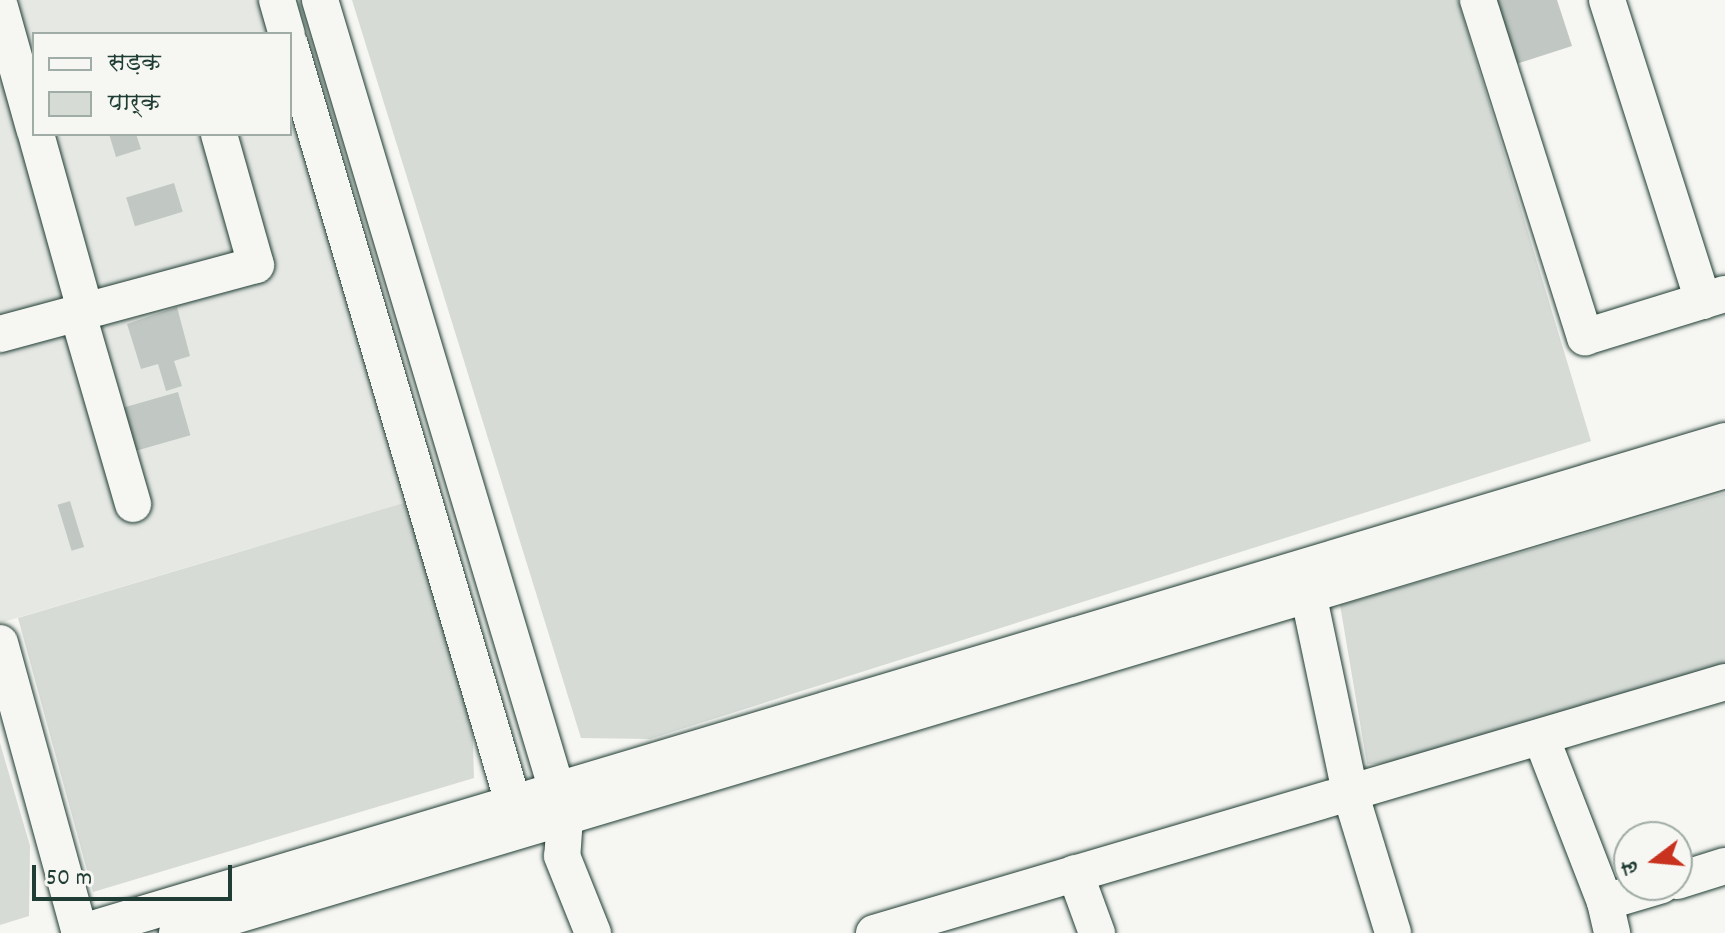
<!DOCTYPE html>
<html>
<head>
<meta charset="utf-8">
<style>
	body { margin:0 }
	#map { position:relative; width:1725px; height:933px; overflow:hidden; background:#f6f6f2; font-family:Dekko,"Playpen Sans Deva",sans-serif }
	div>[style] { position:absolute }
	.built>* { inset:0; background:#e6e8e4 }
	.green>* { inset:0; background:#d6dbd6 }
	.building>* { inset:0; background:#c1c8c3; transform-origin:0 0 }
	.roads { filter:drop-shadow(0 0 2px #1f3d34) drop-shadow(0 0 2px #1f3d34) }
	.minor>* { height:36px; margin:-18px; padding:0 18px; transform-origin:18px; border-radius:18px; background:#f6f6f2 }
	span { translate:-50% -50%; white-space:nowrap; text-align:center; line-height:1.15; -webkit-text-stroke:8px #f6f6f2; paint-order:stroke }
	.legend { position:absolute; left:32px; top:32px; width:260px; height:104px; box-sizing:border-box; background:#f6f6f2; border:2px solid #a0aca6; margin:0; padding:10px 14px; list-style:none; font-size:24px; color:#1f3d34 }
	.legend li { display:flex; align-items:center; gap:16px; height:40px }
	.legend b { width:40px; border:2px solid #a0aca6 }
	.north { position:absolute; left:1613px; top:821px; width:80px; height:80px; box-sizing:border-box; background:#f6f6f2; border:2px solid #a0aca6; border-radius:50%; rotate:254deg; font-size:22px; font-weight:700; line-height:32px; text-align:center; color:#1f3d34 }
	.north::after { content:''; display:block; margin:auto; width:28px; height:36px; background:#c8321e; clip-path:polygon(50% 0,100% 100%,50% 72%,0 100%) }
	.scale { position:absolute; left:32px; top:865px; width:200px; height:36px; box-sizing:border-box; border:4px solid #1f3d34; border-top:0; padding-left:10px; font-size:24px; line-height:28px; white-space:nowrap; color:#1f3d34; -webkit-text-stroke:6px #f6f6f2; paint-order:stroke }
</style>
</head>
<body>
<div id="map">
	<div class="built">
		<div style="clip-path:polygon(0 0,261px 0,271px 34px,34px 34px,34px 134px,290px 134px,290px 92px,420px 498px,0 623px)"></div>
	</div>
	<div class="green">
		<div style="clip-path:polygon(352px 0,1458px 0,1591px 441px,650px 739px,581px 738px)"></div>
		<div style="clip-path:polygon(1725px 493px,1725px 666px,1403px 763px,1367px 764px,1340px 605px)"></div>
		<div style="clip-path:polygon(420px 498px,472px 713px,474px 778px,93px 892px,18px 618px)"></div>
		<div style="clip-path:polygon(0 743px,30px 846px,29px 916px,0 925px)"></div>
	</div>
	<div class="building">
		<div style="clip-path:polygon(1496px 0,1557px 0,1572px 46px,1516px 64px)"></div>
		<div style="clip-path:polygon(109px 134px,136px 134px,141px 149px,116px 157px)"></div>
		<div style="left:174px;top:183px;width:30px;height:50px;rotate:73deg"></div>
		<div style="clip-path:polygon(177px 307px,190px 356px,174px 361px,182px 386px,166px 391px,158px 364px,141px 369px,127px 324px)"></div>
		<div style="left:178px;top:392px;width:45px;height:60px;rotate:74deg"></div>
		<div style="left:70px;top:501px;width:48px;height:13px;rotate:73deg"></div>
	</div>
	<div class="roads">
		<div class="minor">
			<div style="left:277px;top:0;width:35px;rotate:74deg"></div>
			<div style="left:320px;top:0;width:853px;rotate:73.31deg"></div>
			<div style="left:565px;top:817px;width:39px;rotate:94deg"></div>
			<div style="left:562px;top:856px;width:83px;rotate:68.1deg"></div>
			<div style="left:1478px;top:0;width:354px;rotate:72.4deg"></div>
			<div style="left:1585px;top:337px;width:146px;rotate:-17.1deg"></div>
			<div style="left:1607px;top:0;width:316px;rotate:72.3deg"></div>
			<div style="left:0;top:7px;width:126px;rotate:74.3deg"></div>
			<div style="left:290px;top:45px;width:811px;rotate:73.6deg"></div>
			<div style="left:36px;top:134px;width:182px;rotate:74.4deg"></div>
			<div style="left:77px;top:311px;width:201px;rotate:73.8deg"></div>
			<div style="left:0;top:334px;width:265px;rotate:-15.1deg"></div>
			<div style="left:256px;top:265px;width:136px;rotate:-105.8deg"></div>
			<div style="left:1304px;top:574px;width:223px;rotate:78.1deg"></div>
			<div style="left:1350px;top:792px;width:147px;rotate:73deg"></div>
			<div style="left:0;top:643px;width:301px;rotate:74.6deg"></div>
			<div style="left:1541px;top:737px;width:177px;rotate:68.8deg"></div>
			<div style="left:1605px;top:902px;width:32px;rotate:77deg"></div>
			<div style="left:1075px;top:873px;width:64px;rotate:69.9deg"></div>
			<div style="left:1677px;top:881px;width:50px;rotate:-17.4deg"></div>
			<div style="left:1605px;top:902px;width:59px;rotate:-16.6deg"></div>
			<div style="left:79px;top:933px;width:1718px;rotate:-16.64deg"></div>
			<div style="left:177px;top:933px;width:1616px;rotate:-16.65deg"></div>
			<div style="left:874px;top:933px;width:887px;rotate:-16.43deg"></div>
		</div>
	</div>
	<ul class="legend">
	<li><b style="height:10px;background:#f6f6f2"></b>सड़क</li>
	<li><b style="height:22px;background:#d6dbd6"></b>पार्क</li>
	</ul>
	<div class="north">उ</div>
	<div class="scale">50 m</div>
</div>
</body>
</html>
